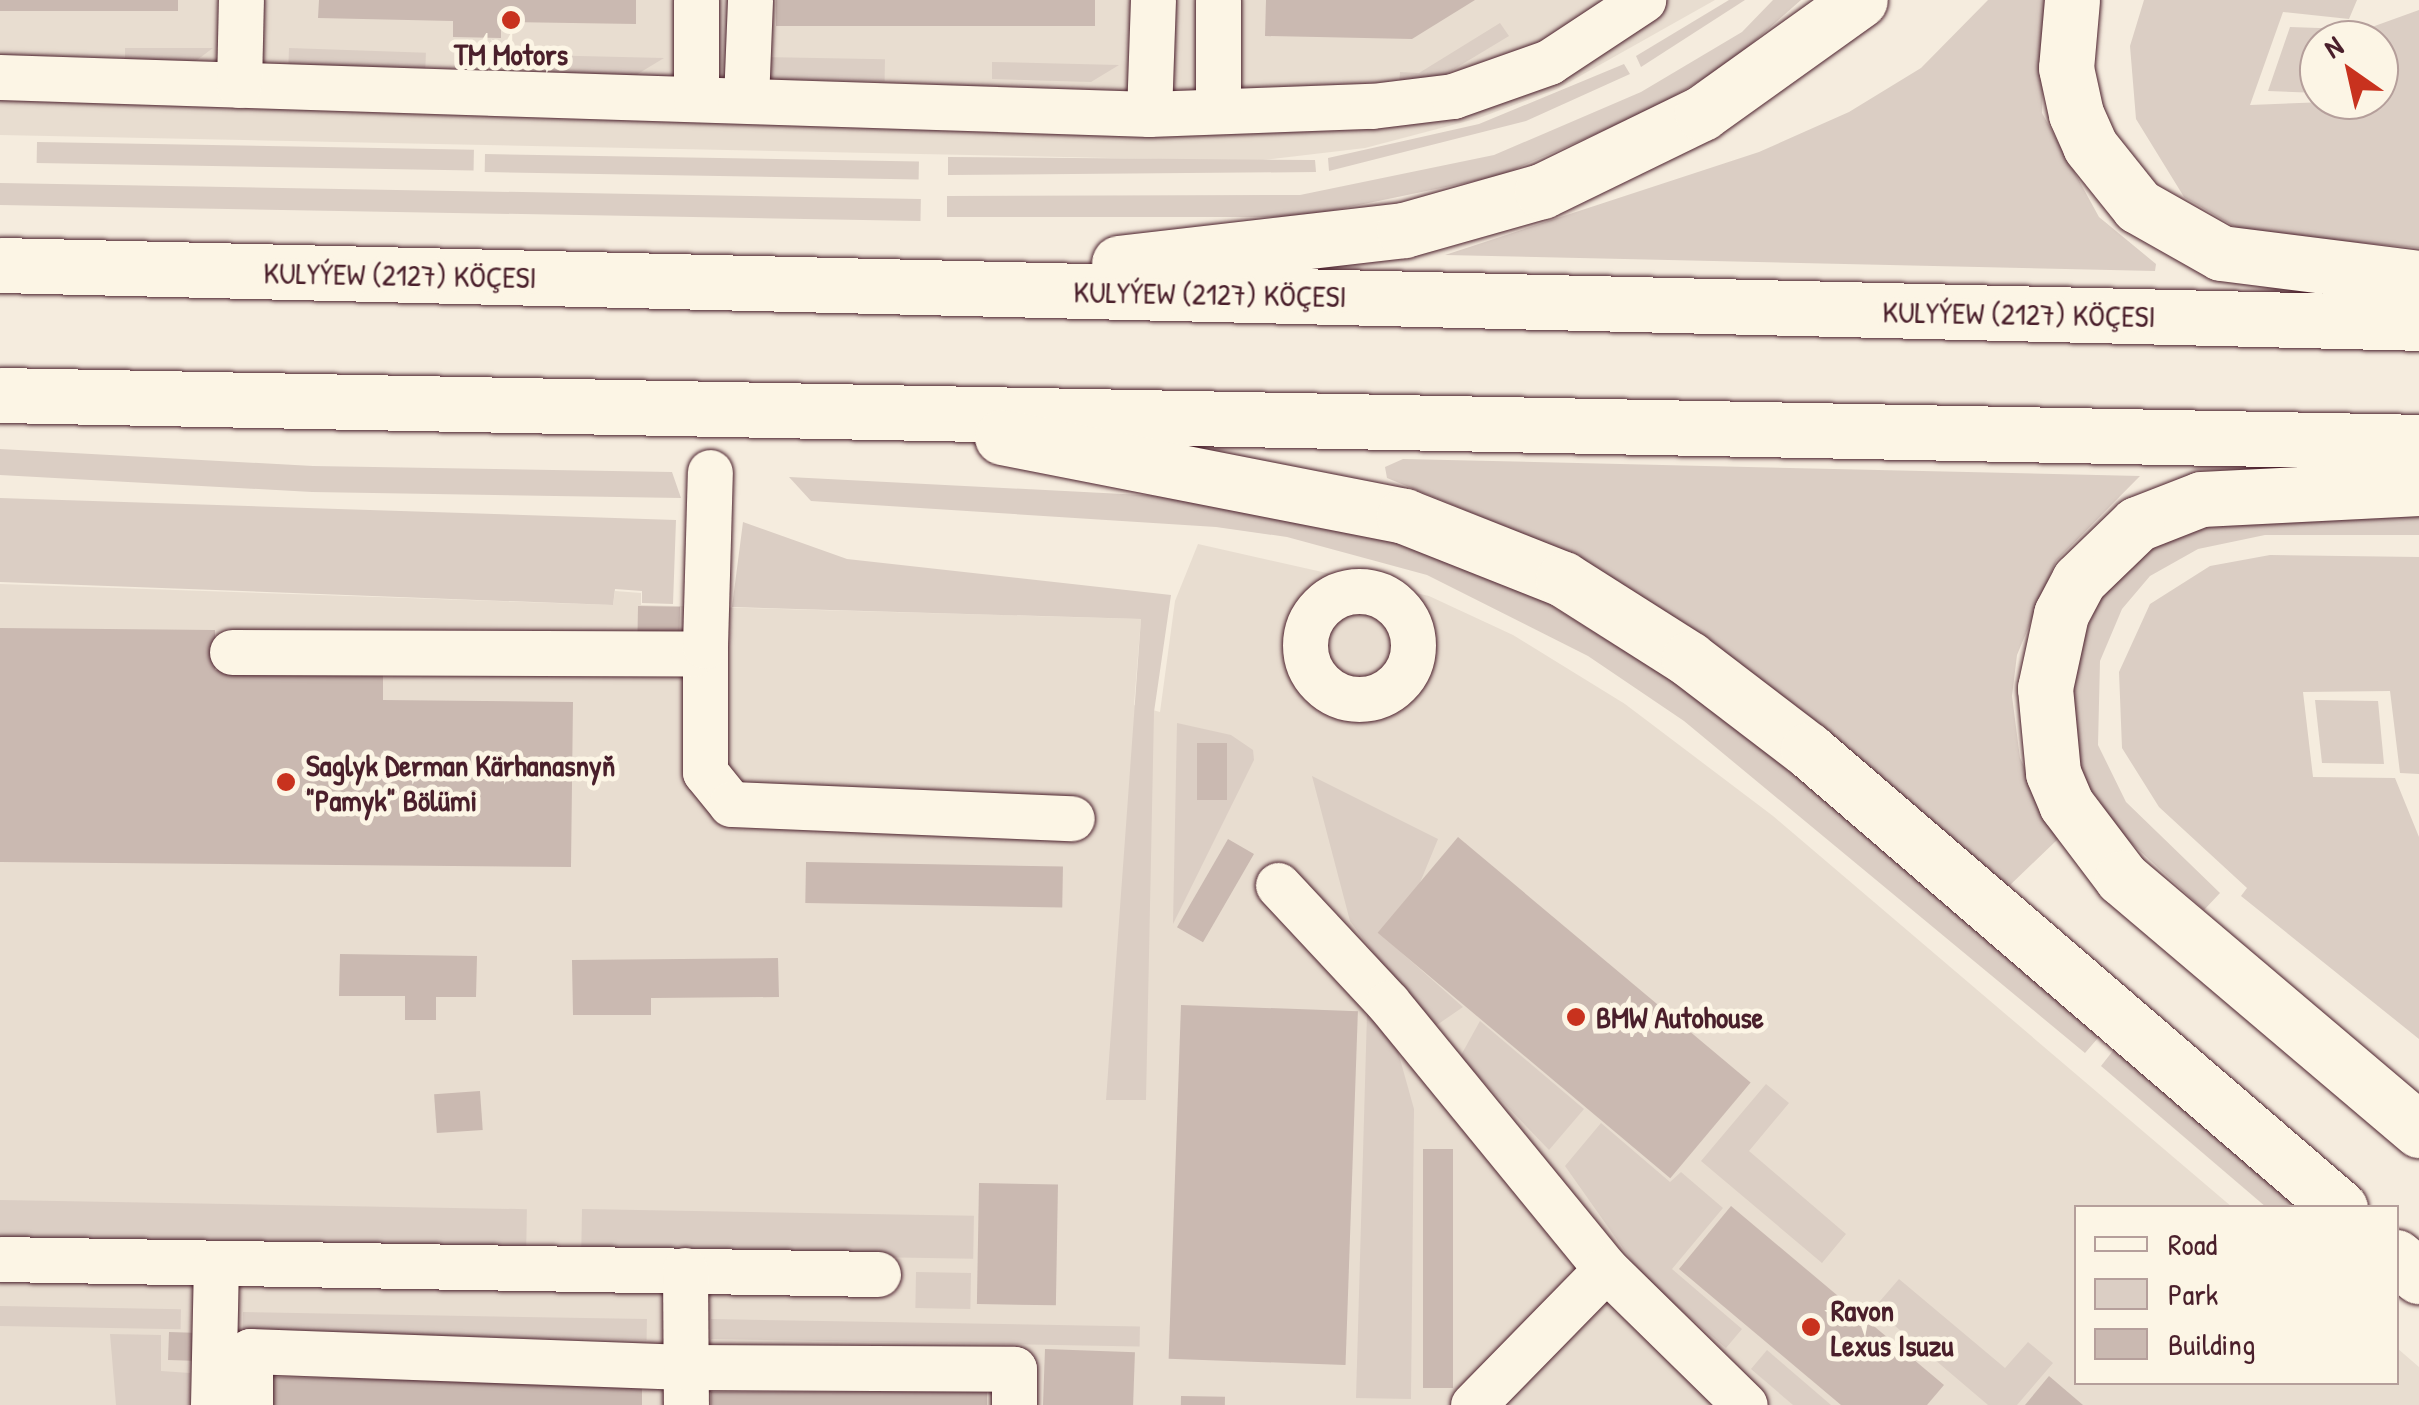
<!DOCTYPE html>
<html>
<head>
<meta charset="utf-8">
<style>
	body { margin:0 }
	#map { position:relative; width:2419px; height:1405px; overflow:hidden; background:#f5ecde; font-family:"Patrick Hand",sans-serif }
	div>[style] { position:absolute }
	.built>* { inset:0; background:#e8ddd0 }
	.green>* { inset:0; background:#dbcec4; transform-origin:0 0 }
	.building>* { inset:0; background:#cab9b1; transform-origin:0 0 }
	.roads { filter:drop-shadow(0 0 2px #4a1f2b) drop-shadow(0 0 2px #4a1f2b) }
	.minor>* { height:45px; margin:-22.5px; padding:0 22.5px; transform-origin:22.5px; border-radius:22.5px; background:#fcf5e5 }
	.minor>.ring { margin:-22.5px; padding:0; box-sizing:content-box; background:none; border:45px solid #fcf5e5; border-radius:50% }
	.highway>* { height:55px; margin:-27.5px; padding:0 27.5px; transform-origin:27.5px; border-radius:27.5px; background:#fcf5e5 }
	.dots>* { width:28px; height:28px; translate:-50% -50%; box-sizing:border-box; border:5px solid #fcf5e5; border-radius:50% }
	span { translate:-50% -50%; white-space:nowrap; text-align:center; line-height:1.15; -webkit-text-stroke:10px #fcf5e5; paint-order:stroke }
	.poi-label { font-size:30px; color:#4a1f2b; font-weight:700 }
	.left { translate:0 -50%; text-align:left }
	.street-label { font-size:30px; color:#4a1f2b }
	.legend { position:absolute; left:2074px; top:1205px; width:325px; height:180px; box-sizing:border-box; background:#fcf5e5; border:2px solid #b59f9b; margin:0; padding:12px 18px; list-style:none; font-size:30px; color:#4a1f2b }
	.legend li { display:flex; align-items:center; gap:20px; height:50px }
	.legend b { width:50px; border:2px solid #b59f9b }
	.north { position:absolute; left:2299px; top:20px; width:100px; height:100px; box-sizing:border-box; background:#fcf5e5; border:2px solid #b59f9b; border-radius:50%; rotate:326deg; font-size:28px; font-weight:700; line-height:40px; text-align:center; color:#4a1f2b }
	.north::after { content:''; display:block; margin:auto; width:35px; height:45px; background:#c8321e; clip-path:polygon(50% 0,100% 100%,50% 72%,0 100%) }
</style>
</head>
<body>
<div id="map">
	<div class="built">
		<div style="clip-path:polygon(0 0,1715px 0,1557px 89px,1479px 118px,1365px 148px,1254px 161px,0 135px)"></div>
		<div style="clip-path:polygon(1198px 544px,1429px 596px,1513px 635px,1625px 704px,1773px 816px,2232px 1207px,2076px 1208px,2076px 1382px,2396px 1382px,2397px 1348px,2419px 1367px,2419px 1405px,0 1405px,0 584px,613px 605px,615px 591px,641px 593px,641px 605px,1141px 619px,1134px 705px,1160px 712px,1175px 601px)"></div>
	</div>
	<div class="green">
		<div style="clip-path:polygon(1729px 0,1745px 0,1641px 67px,1636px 56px)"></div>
		<div style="clip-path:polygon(1773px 0,1801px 0,1731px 62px,1651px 110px,1499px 176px,1301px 217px,947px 217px,947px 196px,1300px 195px,1494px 155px,1641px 92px,1742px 32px)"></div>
		<div style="clip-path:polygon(1988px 0,2046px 0,2042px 113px,2099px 217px,2156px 264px,2155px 271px,1445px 255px,1759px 152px,1849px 112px,1921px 68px)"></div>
		<div style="clip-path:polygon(2144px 0,2357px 0,2349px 19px,2283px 12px,2250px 105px,2379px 100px,2379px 40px,2356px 40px,2358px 32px,2419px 10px,2419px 248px,2244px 232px,2184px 197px,2136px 119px,2130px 46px)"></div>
		<div style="clip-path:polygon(1500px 23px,1509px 36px,1426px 86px,1399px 87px,1400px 72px,1419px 73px)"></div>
		<div style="clip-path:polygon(2290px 27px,2348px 29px,2345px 40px,2319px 40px,2319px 93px,2268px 91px)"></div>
		<div style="clip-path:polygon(125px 48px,213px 48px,193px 63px,125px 65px)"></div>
		<div style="left:289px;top:48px;width:137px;height:21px;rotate:2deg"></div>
		<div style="clip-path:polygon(537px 55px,664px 58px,636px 75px,537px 72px)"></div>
		<div style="left:760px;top:57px;width:125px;height:22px;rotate:1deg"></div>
		<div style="clip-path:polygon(992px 62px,1119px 65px,1091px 82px,992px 79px)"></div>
		<div style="clip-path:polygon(1624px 64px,1630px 74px,1526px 121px,1329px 171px,1328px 158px,1479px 124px)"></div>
		<div style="left:37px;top:142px;width:437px;height:21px;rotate:1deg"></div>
		<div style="left:485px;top:154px;width:434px;height:18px;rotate:1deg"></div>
		<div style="clip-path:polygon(948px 157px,1315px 160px,1316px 172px,948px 175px)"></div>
		<div style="left:0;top:183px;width:921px;height:22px;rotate:1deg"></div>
		<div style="clip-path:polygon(0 449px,313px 466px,672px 472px,681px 498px,312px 492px,0 475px)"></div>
		<div style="clip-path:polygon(1403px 459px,2140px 476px,2056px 561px,2017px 655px,2012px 696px,2020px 758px,2058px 839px,2008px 887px,1703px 635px,1575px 555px,1387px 478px,1385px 467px)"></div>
		<div style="clip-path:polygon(789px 477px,1220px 499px,1364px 526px,1526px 590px,1702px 699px,2104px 1031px,2085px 1053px,1684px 721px,1588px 656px,1427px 575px,1287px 537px,1216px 527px,811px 501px)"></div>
		<div style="clip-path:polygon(0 498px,676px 520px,673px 604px,642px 603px,642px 591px,615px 589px,613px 605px,0 582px)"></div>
		<div style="clip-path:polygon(2419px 511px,2419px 535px,2265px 535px,2198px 549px,2150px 576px,2122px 609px,2100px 661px,2098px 745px,2126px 802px,2220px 893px,2204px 910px,2126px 838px,2081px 776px,2069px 726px,2075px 657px,2100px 598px,2157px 542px,2219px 518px)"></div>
		<div style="clip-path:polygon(743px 522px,847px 559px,1171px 595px,1154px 712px,1146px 1100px,1106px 1100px,1141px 619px,732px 607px)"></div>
		<div style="clip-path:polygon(2270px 555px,2419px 557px,2419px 774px,2400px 773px,2390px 691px,2303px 692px,2313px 777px,2395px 778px,2419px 837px,2419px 1039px,2241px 896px,2247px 888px,2159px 807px,2122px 748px,2119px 672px,2150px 604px,2210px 566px)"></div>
		<div style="clip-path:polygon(2315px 700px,2378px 701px,2384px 764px,2322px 763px)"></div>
		<div style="clip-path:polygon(1177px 723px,1231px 735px,1253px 750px,1254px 760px,1173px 924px)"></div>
		<div style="clip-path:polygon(1312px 776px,1438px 839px,1394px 946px,1463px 1007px,1431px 1029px,1350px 921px)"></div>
		<div style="clip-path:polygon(1367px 1013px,1395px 1041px,1414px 1109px,1411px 1399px,1356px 1398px)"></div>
		<div style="clip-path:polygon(1480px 1021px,1584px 1109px,1549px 1150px,1460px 1057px)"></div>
		<div style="clip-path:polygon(2119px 1043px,2310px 1207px,2266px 1207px,2101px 1066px)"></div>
		<div style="clip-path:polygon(1766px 1084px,1789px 1103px,1749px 1151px,1846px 1234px,1822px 1263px,1701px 1161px)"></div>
		<div style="clip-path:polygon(1601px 1123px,1670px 1182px,1681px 1172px,1723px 1208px,1672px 1269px,1742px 1329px,1726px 1348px,1644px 1278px,1565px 1166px)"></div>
		<div style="left:0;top:1200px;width:527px;height:38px;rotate:1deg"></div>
		<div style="left:582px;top:1209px;width:392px;height:43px;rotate:1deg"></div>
		<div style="left:916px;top:1272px;width:55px;height:36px;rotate:1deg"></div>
		<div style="clip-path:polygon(1899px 1279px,2005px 1368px,2028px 1342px,2053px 1363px,2017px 1405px,1988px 1405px,1874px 1308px)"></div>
		<div style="left:0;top:1306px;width:181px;height:20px;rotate:1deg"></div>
		<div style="left:243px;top:1312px;width:404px;height:21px;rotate:1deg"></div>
		<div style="left:711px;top:1319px;width:429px;height:20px;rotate:1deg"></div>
		<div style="clip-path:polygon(110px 1334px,161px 1335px,161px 1371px,190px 1373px,190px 1405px,116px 1405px)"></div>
		<div style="clip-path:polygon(1767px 1350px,1831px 1405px,1793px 1405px,1751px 1369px)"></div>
	</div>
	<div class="building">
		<div style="left:0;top:0;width:178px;height:11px"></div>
		<div style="clip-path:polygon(319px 0,636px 0,636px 24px,501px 22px,501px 38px,453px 37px,453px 21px,318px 18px)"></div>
		<div style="left:776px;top:0;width:319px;height:26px"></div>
		<div style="clip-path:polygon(1266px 0,1475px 0,1412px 39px,1265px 36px)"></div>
		<div style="left:638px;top:606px;width:42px;height:26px;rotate:1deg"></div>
		<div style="clip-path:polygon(0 628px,215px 630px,215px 670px,383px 672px,383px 700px,573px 702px,571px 867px,0 862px)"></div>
		<div style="left:1197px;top:743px;width:30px;height:57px"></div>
		<div style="left:1458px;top:837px;width:382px;height:125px;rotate:40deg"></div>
		<div style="left:1228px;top:839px;width:30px;height:102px;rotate:30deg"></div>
		<div style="left:806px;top:862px;width:257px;height:41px;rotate:1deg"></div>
		<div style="clip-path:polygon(340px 954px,477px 956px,476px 997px,436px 997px,436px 1020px,405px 1020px,405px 996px,339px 996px)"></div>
		<div style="clip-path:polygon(778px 958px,779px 997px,651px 998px,651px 1015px,573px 1015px,572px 960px)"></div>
		<div style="left:1181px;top:1005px;width:177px;height:354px;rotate:2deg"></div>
		<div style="left:480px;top:1091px;width:39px;height:46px;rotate:86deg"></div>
		<div style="left:1423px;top:1149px;width:30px;height:239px"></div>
		<div style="left:979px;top:1183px;width:79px;height:121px;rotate:1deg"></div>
		<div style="clip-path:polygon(1731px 1206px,1944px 1385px,1927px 1405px,1841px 1405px,1679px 1269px)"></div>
		<div style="left:169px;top:1332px;width:24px;height:28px;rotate:2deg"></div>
		<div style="left:1045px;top:1349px;width:90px;height:56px;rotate:2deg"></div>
		<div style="clip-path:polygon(2049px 1376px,2083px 1405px,2025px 1405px)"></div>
		<div style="clip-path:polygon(264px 1377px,642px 1382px,642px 1405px,263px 1405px)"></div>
		<div style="left:711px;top:1392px;width:276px;height:13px"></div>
		<div style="left:1181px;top:1396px;width:44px;height:9px;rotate:1deg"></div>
	</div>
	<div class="roads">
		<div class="minor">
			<div style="left:0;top:77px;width:1150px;rotate:1.84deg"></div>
			<div style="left:1149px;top:114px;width:223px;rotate:-2.1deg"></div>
			<div style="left:1372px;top:106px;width:82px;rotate:-7deg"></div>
			<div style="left:1453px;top:96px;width:102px;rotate:-19.5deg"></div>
			<div style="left:1549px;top:62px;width:113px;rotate:-33.4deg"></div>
			<div style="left:239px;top:85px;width:85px;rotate:-88.7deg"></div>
			<div style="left:696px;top:99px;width:99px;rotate:-90deg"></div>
			<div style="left:746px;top:100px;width:100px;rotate:-87.7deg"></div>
			<div style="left:1218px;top:107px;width:107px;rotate:-90deg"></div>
			<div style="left:1149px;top:114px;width:114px;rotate:-88deg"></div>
			<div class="ring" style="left:1305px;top:591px;width:63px;height:63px"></div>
			<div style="left:705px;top:646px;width:126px;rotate:90deg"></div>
			<div style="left:705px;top:772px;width:41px;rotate:50.9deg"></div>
			<div style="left:731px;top:804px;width:341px;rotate:2.4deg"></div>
			<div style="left:232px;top:652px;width:461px;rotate:0.2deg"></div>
			<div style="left:693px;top:654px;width:14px;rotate:-34deg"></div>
			<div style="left:705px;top:646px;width:174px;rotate:-88.4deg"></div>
			<div style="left:1278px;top:885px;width:161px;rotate:47deg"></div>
			<div style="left:1388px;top:1003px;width:344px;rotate:50.7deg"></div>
			<div style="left:1606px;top:1269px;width:194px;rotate:44.4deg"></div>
			<div style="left:0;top:1259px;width:878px;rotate:0.98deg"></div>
			<div style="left:685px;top:1270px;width:135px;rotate:89.6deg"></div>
			<div style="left:213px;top:1405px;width:142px;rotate:-88.8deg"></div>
			<div style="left:250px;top:1405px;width:54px;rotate:-90deg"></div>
			<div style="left:250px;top:1351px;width:436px;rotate:2.1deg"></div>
			<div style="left:686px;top:1367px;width:328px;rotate:0.3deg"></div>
			<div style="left:1014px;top:1369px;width:36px;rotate:90deg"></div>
			<div style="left:1473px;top:1405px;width:190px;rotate:-45.6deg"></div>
		</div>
		<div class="highway">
			<div style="left:2072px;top:0;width:68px;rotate:95deg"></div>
			<div style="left:2066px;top:68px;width:47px;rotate:77.7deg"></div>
			<div style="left:2076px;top:114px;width:35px;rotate:66deg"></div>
			<div style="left:2090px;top:146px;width:77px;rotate:51.3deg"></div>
			<div style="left:2138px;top:206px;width:95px;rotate:29.5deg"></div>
			<div style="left:2221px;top:253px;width:200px;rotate:7.2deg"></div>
			<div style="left:1119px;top:263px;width:287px;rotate:-6.6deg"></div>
			<div style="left:1404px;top:230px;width:143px;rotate:-15.8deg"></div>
			<div style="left:1542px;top:191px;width:178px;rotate:-26deg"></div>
			<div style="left:1702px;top:113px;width:194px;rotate:-35.6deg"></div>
			<div style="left:0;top:265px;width:2420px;rotate:1.37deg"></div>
			<div style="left:0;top:395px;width:2419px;rotate:1.11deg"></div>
			<div style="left:1002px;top:437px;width:410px;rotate:11.1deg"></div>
			<div style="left:1404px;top:516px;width:171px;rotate:21.6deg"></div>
			<div style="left:1563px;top:579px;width:149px;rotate:32.4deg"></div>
			<div style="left:1689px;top:659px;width:150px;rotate:37.4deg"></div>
			<div style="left:1808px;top:750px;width:702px;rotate:40.73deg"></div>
			<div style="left:2419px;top:488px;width:218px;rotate:177.1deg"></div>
			<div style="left:2201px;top:499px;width:69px;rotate:158.7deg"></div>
			<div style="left:2137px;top:524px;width:81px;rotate:136deg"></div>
			<div style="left:2079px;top:580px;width:38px;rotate:118deg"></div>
			<div style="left:2061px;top:614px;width:76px;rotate:102.2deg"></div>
			<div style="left:2045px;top:688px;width:85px;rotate:84.6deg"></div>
			<div style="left:2053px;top:773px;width:34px;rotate:67deg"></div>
			<div style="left:2066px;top:804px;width:93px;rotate:52.9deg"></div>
			<div style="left:2122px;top:878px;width:390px;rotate:40.3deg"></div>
			<div style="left:2396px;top:1257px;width:30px;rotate:40deg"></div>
		</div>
	</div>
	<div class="dots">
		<div style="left:511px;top:20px;background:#c8321e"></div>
		<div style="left:286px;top:782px;background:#c8321e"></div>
		<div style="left:1576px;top:1017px;background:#c8321e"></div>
		<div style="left:1811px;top:1327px;background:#c8321e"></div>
	</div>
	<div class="poi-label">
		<span style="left:511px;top:54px">TM Motors</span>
		<span class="left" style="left:306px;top:782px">Saglyk Derman Kärhanasnyň<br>"Pamyk" Bölümi</span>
		<span class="left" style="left:1596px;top:1017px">BMW Autohouse</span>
		<span class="left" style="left:1831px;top:1327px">Ravon<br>Lexus Isuzu</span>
	</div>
	<div class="street-label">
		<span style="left:400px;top:275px;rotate:1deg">KULYÝEW (2127) KÖÇESI</span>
		<span style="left:1210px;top:294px;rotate:1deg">KULYÝEW (2127) KÖÇESI</span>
		<span style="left:2019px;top:314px;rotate:1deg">KULYÝEW (2127) KÖÇESI</span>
	</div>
	<ul class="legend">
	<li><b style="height:12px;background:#fcf5e5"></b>Road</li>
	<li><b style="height:28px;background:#dbcec4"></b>Park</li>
	<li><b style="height:28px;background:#cab9b1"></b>Building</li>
	</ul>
	<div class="north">N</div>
</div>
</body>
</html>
